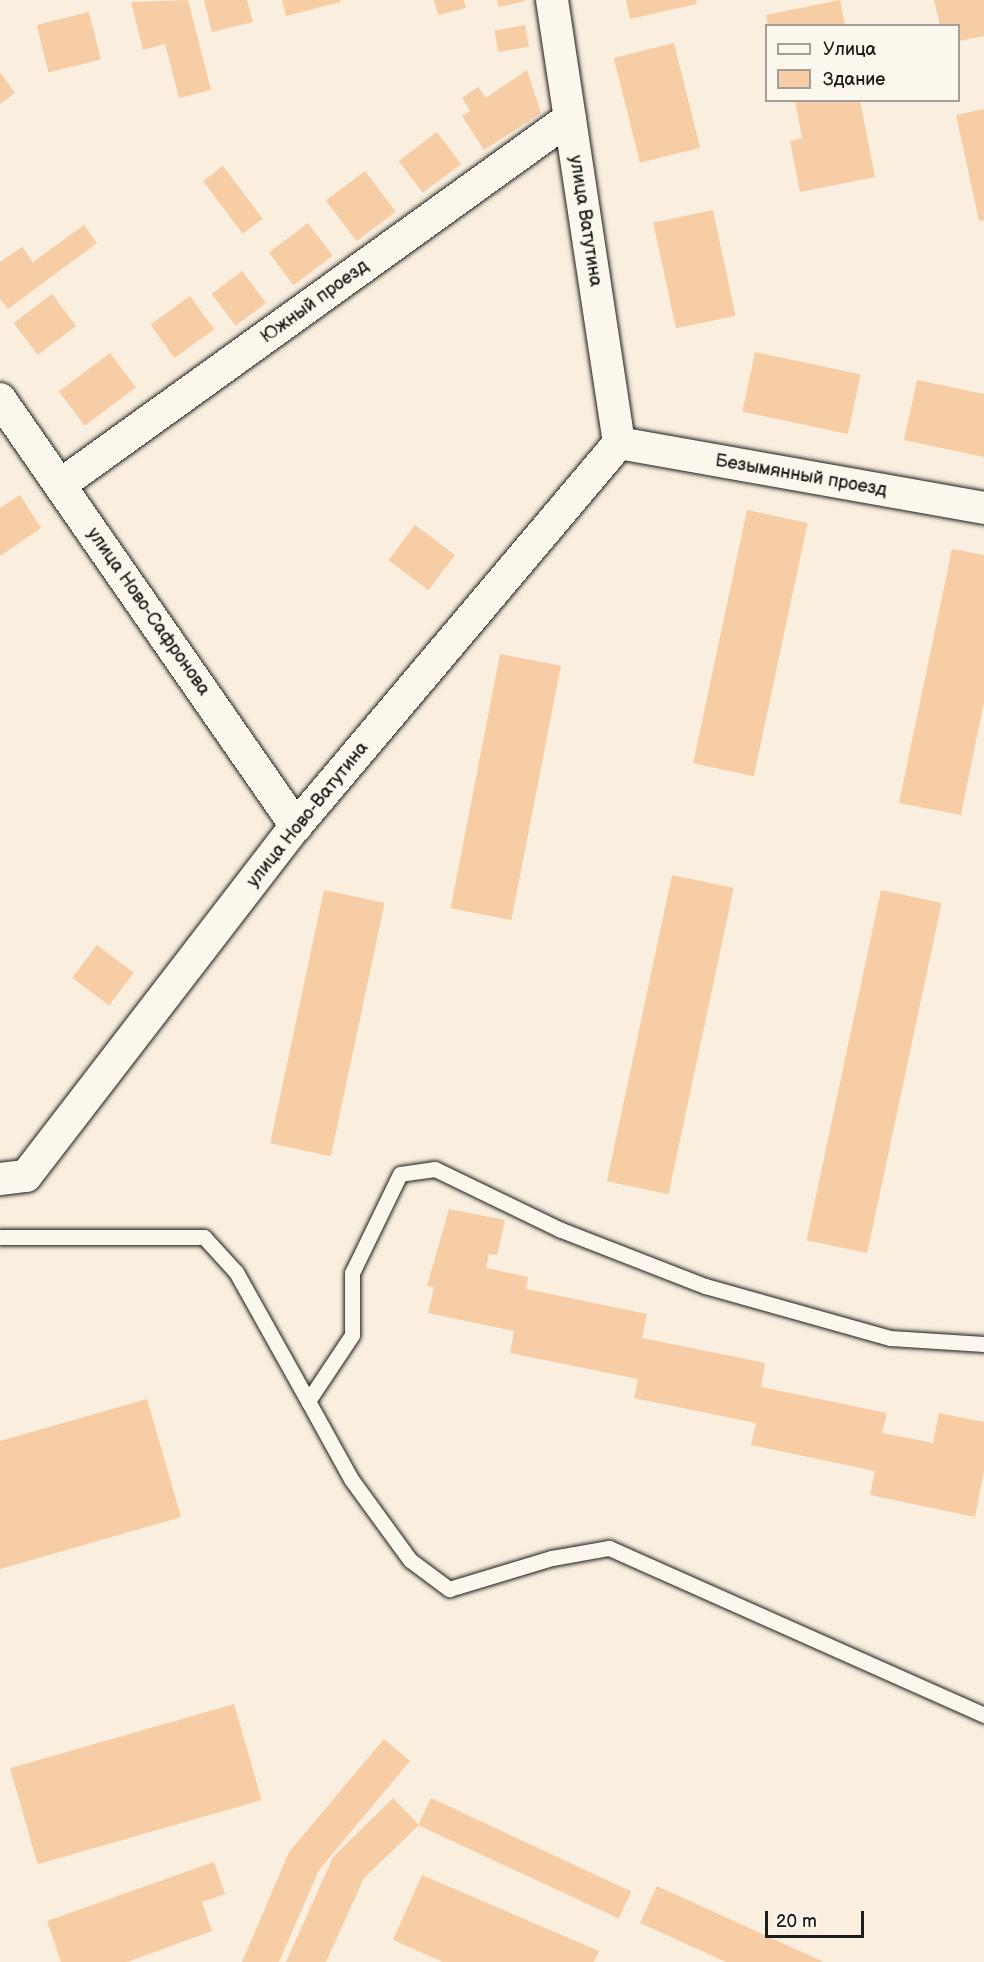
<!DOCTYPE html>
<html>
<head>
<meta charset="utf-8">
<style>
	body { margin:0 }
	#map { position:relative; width:984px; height:1962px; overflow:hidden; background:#faefde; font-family:"Balsamiq Sans",sans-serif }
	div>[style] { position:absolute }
	.building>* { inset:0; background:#f6cda5; transform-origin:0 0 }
	.roads { filter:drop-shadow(0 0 2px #1c1c1c) drop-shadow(0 0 2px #1c1c1c) }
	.service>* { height:15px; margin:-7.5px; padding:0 7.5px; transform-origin:7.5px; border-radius:7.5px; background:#fbf7ec }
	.minor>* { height:32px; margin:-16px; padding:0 16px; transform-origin:16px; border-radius:16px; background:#fbf7ec }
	span { translate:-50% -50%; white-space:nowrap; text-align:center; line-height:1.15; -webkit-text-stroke:5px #fbf7ec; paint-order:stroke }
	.street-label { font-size:18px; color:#1c1c1c }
	.legend { position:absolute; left:765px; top:24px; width:195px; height:78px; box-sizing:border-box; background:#fbf7ec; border:2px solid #a29f99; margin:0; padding:8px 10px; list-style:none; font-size:18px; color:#1c1c1c }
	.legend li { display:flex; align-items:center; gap:12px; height:30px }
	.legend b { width:30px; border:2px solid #a29f99 }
	.scale { position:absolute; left:765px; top:1911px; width:99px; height:27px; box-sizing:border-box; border:3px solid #1c1c1c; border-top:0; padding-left:8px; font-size:18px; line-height:21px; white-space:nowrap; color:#1c1c1c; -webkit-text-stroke:4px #fbf7ec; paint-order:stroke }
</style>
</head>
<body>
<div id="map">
	<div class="building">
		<div style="clip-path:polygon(188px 0,211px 90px,179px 98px,165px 44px,143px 50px,131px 2px)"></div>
		<div style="clip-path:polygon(204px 0,247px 0,253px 22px,212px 32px)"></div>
		<div style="clip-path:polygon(282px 0,340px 0,341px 2px,286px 16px)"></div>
		<div style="clip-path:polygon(434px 0,464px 0,466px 8px,438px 15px)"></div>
		<div style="clip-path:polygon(497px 0,525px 0,525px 1px,499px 7px)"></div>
		<div style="clip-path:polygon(626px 0,696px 0,697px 4px,630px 19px)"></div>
		<div style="clip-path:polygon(840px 0,845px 26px,768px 26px,766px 15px)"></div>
		<div style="clip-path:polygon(934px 0,984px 0,984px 36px,958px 41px,958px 26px,940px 26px)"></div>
		<div style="left:89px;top:12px;width:49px;height:54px;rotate:76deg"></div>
		<div style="left:525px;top:25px;width:22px;height:31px;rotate:80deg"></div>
		<div style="left:674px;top:43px;width:108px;height:62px;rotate:76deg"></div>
		<div style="clip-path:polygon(527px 70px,541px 113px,484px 150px,462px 116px,470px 111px,462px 98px,478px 87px,486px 98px)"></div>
		<div style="clip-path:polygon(0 72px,15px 93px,0 104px)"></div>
		<div style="clip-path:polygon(795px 100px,860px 100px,875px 177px,800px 192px,790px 141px,802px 138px)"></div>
		<div style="clip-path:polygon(984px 109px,984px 220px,979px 221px,956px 115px)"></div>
		<div style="left:437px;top:132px;width:40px;height:48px;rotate:53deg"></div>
		<div style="left:223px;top:166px;width:66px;height:25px;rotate:53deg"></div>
		<div style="left:365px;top:171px;width:51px;height:49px;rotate:53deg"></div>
		<div style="left:713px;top:210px;width:108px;height:61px;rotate:78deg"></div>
		<div style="left:308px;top:223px;width:41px;height:49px;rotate:53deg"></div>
		<div style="clip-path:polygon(84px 225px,97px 243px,8px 309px,0 299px,0 262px,22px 247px,33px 262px)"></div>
		<div style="left:242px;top:271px;width:40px;height:38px;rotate:53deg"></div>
		<div style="left:52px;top:294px;width:40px;height:48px;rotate:53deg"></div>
		<div style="left:190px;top:296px;width:41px;height:49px;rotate:54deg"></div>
		<div style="left:755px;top:352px;width:108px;height:61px;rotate:12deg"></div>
		<div style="left:110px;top:353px;width:43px;height:64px;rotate:53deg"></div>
		<div style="clip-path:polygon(917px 380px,984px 394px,984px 457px,904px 440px)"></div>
		<div style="clip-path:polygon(20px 495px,41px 528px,0 556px,0 508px)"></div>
		<div style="left:747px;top:510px;width:62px;height:259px;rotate:12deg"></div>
		<div style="left:415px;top:525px;width:50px;height:44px;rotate:37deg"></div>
		<div style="clip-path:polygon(952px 549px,984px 555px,984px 702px,961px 815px,899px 803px)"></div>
		<div style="left:500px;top:654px;width:62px;height:259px;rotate:11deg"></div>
		<div style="left:672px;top:875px;width:63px;height:313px;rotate:12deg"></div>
		<div style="left:324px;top:890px;width:62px;height:259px;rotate:12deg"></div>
		<div style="left:881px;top:890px;width:62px;height:358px;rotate:12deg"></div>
		<div style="left:97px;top:945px;width:46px;height:41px;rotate:37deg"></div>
		<div style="clip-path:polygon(449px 1209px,505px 1220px,497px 1255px,489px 1254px,486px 1268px,528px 1277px,526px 1289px,647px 1314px,642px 1338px,765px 1363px,761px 1387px,887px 1413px,882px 1433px,933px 1443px,939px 1413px,984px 1422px,984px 1471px,975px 1517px,870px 1495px,875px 1471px,751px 1445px,756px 1423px,634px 1398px,638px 1379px,510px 1353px,514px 1331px,428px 1313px,434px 1287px,427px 1286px)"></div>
		<div style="clip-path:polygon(147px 1399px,181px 1517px,0 1569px,0 1441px)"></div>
		<div style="left:234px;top:1704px;width:100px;height:233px;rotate:74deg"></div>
		<div style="clip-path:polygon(384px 1739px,410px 1761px,319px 1870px,279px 1962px,242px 1962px,289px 1852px)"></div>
		<div style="clip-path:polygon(393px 1798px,419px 1825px,364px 1878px,326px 1962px,286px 1962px,333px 1857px)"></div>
		<div style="left:431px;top:1798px;width:221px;height:30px;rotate:25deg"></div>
		<div style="clip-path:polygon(214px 1862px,225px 1894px,202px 1902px,212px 1931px,127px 1962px,61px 1962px,47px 1921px)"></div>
		<div style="clip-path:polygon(422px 1875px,599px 1951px,594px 1962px,443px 1962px,393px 1940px)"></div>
		<div style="clip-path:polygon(657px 1886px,824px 1962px,726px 1962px,640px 1923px)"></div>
	</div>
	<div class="roads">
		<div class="service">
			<div style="left:0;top:1237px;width:204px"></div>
			<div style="left:204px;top:1237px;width:47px;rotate:47.6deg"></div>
			<div style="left:236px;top:1272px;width:148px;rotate:60.8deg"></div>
			<div style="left:984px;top:1344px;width:94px;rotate:-176.3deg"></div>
			<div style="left:890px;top:1338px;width:192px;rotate:-164.3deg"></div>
			<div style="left:705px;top:1286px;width:155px;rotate:-158.7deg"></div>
			<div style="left:561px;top:1230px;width:140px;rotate:-154.2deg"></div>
			<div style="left:435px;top:1169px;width:35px;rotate:172deg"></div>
			<div style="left:400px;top:1174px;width:110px;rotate:115.9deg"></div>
			<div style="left:352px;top:1273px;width:62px;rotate:90deg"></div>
			<div style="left:352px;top:1335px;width:79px;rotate:123.7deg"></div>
			<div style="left:308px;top:1401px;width:89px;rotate:61.1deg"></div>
			<div style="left:351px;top:1479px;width:100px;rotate:53.9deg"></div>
			<div style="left:410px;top:1560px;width:49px;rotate:36.6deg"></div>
			<div style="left:449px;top:1589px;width:108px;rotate:-16.8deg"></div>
			<div style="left:552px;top:1558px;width:58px;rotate:-10deg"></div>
			<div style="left:609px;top:1548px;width:411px;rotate:24deg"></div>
		</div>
		<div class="minor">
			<div style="left:552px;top:0;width:448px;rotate:81.4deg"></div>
			<div style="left:0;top:399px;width:520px;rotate:55.27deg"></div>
			<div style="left:619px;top:443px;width:371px;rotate:10.1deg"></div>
			<div style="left:60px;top:485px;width:628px;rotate:-35.74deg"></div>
			<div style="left:0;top:1179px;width:26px;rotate:-7deg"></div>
			<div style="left:26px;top:1176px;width:442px;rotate:-52.4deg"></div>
			<div style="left:296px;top:826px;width:501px;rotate:-49.86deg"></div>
		</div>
	</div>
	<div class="street-label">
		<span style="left:585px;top:221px;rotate:81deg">улица Ватутина</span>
		<span style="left:315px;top:302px;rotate:-36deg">Южный проезд</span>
		<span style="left:801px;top:476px;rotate:10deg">Безымянный проезд</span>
		<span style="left:148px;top:612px;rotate:55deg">улица Ново-Сафронова</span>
		<span style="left:308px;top:815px;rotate:-51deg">улица Ново-Ватутина</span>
	</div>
	<ul class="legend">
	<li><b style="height:8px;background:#fbf7ec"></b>Улица</li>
	<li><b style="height:16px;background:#f6cda5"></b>Здание</li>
	</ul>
	<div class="scale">20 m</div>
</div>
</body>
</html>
